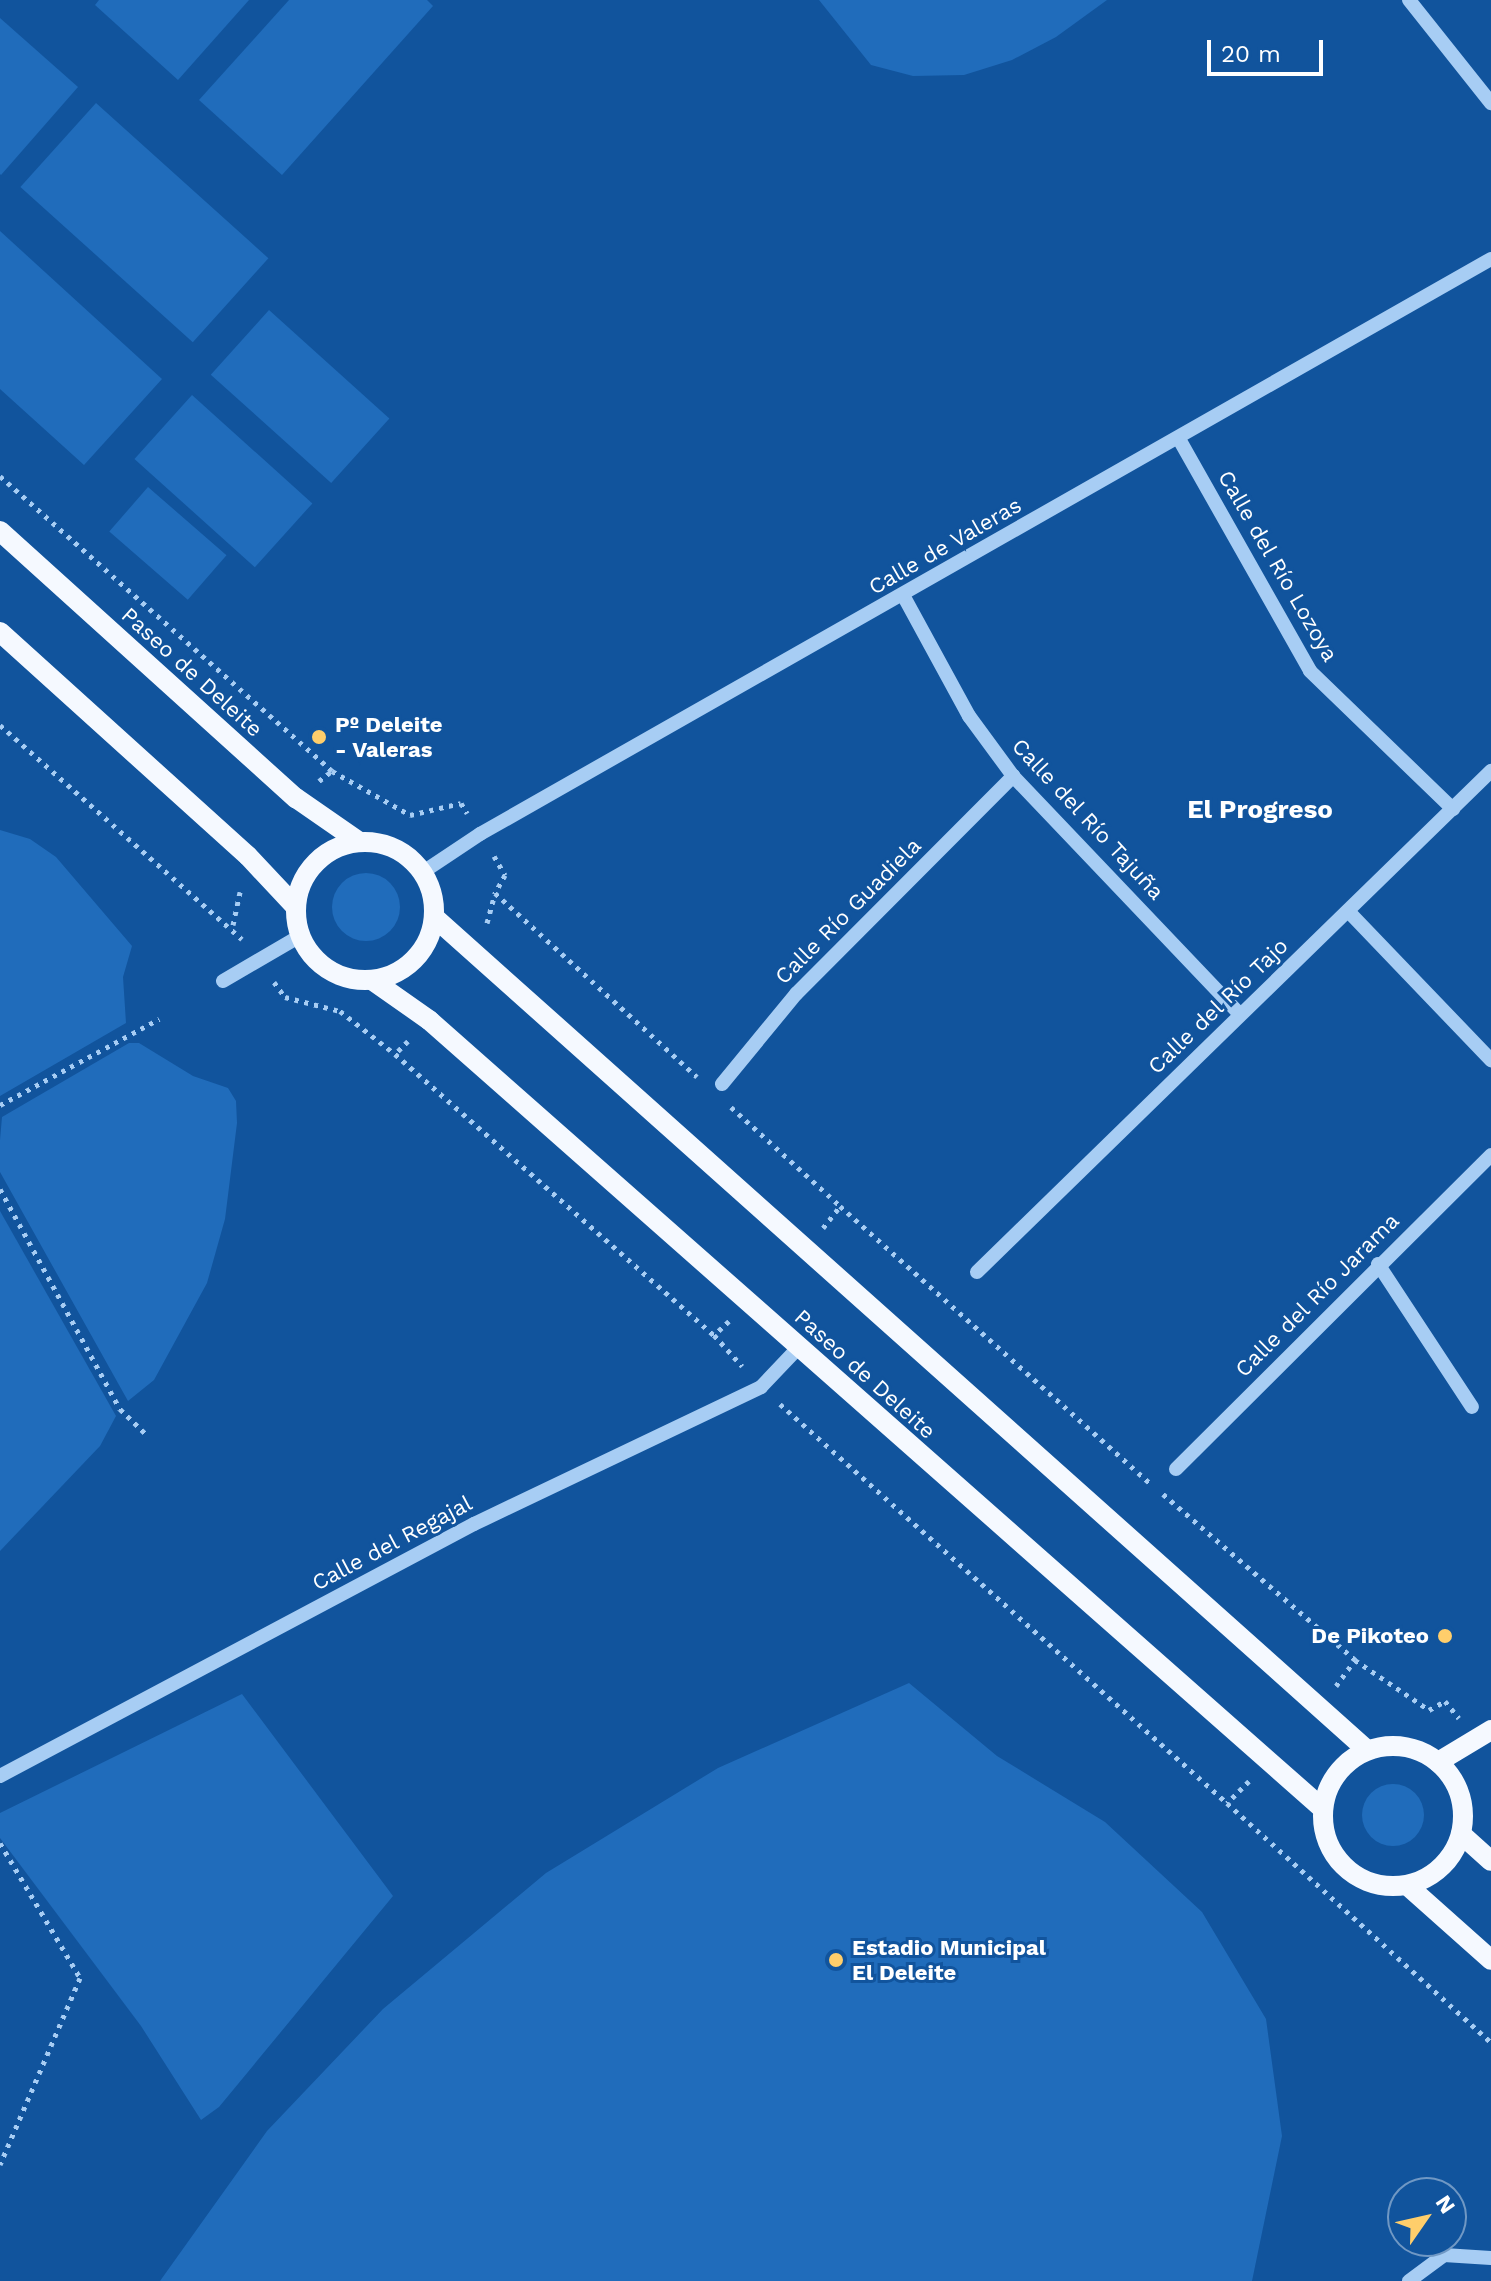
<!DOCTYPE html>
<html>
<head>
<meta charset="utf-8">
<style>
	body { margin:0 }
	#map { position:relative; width:1491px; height:2281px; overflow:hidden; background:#11549d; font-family:"Work Sans",sans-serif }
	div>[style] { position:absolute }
	.green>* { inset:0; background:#206cbb; transform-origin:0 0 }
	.round { border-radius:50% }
	.path>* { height:5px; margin-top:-2.5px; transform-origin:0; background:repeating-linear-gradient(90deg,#a7cdf4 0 4px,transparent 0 10px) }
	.minor>* { height:14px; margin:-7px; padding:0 7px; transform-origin:7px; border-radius:7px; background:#a7cdf4 }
	.major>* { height:20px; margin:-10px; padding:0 10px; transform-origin:10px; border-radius:10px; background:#f5f9ff }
	.major>.ring { margin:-10px; padding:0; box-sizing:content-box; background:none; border:20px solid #f5f9ff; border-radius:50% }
	.dots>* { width:22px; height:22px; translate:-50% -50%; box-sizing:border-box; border:4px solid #11549d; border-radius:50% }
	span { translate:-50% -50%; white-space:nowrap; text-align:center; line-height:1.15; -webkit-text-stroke:6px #11549d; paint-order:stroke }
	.street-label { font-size:22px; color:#fff }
	.poi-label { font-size:22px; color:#fff; font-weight:700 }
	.left { translate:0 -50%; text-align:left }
	.right { translate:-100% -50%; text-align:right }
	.quarter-label { font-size:26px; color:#fff; font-weight:700 }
	.north { position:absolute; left:1387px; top:2177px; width:80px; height:80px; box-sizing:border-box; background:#11549d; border:2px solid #7098c4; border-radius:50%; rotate:56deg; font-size:22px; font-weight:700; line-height:32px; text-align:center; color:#fff }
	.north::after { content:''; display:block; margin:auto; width:28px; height:36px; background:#ffce6b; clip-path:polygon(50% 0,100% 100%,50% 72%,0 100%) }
	.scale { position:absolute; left:1207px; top:40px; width:116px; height:36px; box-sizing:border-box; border:4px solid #fff; border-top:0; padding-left:10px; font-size:24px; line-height:28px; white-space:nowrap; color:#fff; -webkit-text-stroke:6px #11549d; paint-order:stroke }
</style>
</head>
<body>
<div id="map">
	<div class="green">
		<div style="clip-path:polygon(99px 0,249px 0,178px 80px,95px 5px)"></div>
		<div style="clip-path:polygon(289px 0,427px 0,433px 6px,282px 175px,199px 100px)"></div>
		<div style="clip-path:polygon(819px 0,1107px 0,1056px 37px,1012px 60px,964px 75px,913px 76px,871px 65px)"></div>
		<div style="clip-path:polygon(0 18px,78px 87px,1px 175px,0 174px)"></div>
		<div style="left:96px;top:103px;width:232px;height:113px;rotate:42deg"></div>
		<div style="clip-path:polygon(0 231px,162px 379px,84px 465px,0 389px)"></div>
		<div style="left:269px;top:310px;width:162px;height:87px;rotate:42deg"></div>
		<div style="left:192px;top:395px;width:162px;height:86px;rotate:42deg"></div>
		<div style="left:148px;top:487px;width:104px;height:59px;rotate:41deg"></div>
		<div style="clip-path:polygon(0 830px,30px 839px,56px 857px,132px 946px,123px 977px,126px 1023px,0 1096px)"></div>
		<div class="round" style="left:332px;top:873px;width:68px;height:68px"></div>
		<div style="clip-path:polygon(129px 1043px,139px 1043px,193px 1076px,228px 1088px,236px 1101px,237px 1123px,225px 1219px,207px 1283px,154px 1380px,128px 1401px,0 1172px,0 1140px,2px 1117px)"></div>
		<div style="clip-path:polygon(0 1211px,116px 1416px,100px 1446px,0 1551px)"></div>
		<div style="clip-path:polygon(909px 1683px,997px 1756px,1105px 1822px,1202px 1912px,1266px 2019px,1282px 2136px,1252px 2281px,160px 2281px,267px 2131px,383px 2009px,546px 1873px,718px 1768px)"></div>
		<div style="clip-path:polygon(242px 1694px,393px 1896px,219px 2107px,201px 2120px,141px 2026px,0 1838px,0 1813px)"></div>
		<div class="round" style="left:1362px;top:1784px;width:62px;height:62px"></div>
	</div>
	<div class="path">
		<div style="left:0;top:476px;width:444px;rotate:41.6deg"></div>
		<div style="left:0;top:725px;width:323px;rotate:41.5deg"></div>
		<div style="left:319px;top:781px;width:16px;rotate:-38deg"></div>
		<div style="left:332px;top:771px;width:90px;rotate:29.4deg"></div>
		<div style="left:410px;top:815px;width:52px;rotate:-13.2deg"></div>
		<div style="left:461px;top:803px;width:12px;rotate:59deg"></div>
		<div style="left:494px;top:856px;width:22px;rotate:60deg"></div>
		<div style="left:505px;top:875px;width:21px;rotate:119deg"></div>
		<div style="left:487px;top:923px;width:31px;rotate:-75deg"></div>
		<div style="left:495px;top:893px;width:273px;rotate:42.3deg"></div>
		<div style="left:233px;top:925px;width:34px;rotate:-78deg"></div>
		<div style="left:274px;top:982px;width:19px;rotate:54deg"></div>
		<div style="left:285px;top:997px;width:57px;rotate:14.3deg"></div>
		<div style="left:340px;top:1011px;width:70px;rotate:38deg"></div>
		<div style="left:408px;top:1041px;width:18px;rotate:135deg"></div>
		<div style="left:395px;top:1054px;width:425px;rotate:41.4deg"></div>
		<div style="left:0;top:1105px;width:181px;rotate:-28.4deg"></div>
		<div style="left:731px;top:1107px;width:147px;rotate:42.2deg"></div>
		<div style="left:0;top:1189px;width:251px;rotate:61.4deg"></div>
		<div style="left:120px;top:1409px;width:37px;rotate:44deg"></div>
		<div style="left:823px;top:1228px;width:28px;rotate:-52deg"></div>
		<div style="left:840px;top:1206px;width:419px;rotate:41.8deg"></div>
		<div style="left:729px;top:1321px;width:21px;rotate:137deg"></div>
		<div style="left:714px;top:1335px;width:42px;rotate:47.9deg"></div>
		<div style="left:780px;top:1404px;width:599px;rotate:41.75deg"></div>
		<div style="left:1163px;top:1494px;width:254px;rotate:40.8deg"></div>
		<div style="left:1336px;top:1686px;width:32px;rotate:-54deg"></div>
		<div style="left:1355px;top:1660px;width:89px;rotate:34deg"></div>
		<div style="left:1429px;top:1710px;width:18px;rotate:-29deg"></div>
		<div style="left:1445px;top:1701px;width:22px;rotate:51deg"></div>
		<div style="left:1249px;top:1781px;width:31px;rotate:135deg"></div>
		<div style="left:1227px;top:1803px;width:356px;rotate:42.2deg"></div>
		<div style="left:0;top:1843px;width:157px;rotate:59.3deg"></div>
		<div style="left:80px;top:1978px;width:203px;rotate:113.2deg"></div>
	</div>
	<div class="minor">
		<div style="left:1409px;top:0;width:132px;rotate:51.5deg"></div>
		<div style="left:1179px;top:439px;width:266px;rotate:60.5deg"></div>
		<div style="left:1310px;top:671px;width:199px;rotate:44deg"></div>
		<div style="left:903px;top:595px;width:138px;rotate:61.4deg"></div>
		<div style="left:969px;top:716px;width:74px;rotate:53.7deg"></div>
		<div style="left:1013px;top:776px;width:329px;rotate:46.4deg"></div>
		<div style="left:423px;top:872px;width:69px;rotate:-33.7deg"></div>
		<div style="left:480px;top:834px;width:1163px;rotate:-29.63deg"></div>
		<div style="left:1348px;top:911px;width:207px;rotate:46.2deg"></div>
		<div style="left:223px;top:981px;width:89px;rotate:-30.3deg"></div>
		<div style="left:722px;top:1084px;width:117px;rotate:-50.6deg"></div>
		<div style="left:796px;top:994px;width:308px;rotate:-45.1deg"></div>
		<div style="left:1378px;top:1264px;width:171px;rotate:56.7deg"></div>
		<div style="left:977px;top:1272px;width:718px;rotate:-44.27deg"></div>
		<div style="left:1176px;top:1469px;width:445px;rotate:-44.9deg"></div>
		<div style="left:0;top:1776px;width:537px;rotate:-28deg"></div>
		<div style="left:474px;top:1524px;width:318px;rotate:-25.5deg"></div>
		<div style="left:761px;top:1387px;width:55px;rotate:-46.5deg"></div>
		<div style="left:1409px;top:2281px;width:44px;rotate:-36.6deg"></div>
		<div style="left:1444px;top:2255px;width:47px;rotate:3.7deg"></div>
	</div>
	<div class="major">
		<div style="left:0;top:531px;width:399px;rotate:42.1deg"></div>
		<div style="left:296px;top:798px;width:75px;rotate:34.7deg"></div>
		<div style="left:0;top:632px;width:334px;rotate:42.1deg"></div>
		<div style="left:248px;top:856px;width:69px;rotate:46.8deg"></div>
		<div class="ring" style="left:296px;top:842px;width:118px;height:118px"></div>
		<div style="left:434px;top:917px;width:1251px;rotate:41.76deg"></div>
		<div style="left:372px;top:980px;width:70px;rotate:35.1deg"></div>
		<div style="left:429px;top:1020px;width:1192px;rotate:41.43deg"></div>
		<div class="ring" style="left:1323px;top:1746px;width:120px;height:120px"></div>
		<div style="left:1438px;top:1762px;width:62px;rotate:-31.1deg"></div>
		<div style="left:1461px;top:1834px;width:40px;rotate:42deg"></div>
		<div style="left:1408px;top:1886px;width:111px;rotate:41.7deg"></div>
	</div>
	<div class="dots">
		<div style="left:319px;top:737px;background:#ffce6b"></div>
		<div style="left:1445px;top:1636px;background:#ffce6b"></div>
		<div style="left:836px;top:1960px;background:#ffce6b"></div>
	</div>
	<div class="street-label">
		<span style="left:945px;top:546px;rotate:-30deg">Calle de Valeras</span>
		<span style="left:1278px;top:566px;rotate:60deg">Calle del Río Lozoya</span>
		<span style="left:192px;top:672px;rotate:42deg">Paseo de Deleite</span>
		<span style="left:1088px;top:819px;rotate:47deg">Calle del Río Tajuña</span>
		<span style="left:848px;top:911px;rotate:-45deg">Calle Río Guadiela</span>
		<span style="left:1218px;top:1006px;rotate:-44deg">Calle del Río Tajo</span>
		<span style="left:1317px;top:1295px;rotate:-45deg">Calle del Río Jarama</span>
		<span style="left:865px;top:1374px;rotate:42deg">Paseo de Deleite</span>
		<span style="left:392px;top:1543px;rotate:-28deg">Calle del Regajal</span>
	</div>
	<div class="poi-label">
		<span class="left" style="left:335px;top:737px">Pº Deleite<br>- Valeras</span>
		<span class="right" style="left:1429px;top:1636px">De Pikoteo</span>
		<span class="left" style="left:852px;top:1960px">Estadio Municipal<br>El Deleite</span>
	</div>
	<div class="quarter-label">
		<span style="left:1260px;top:810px">El Progreso</span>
	</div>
	<div class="north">N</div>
	<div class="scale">20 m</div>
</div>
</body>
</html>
